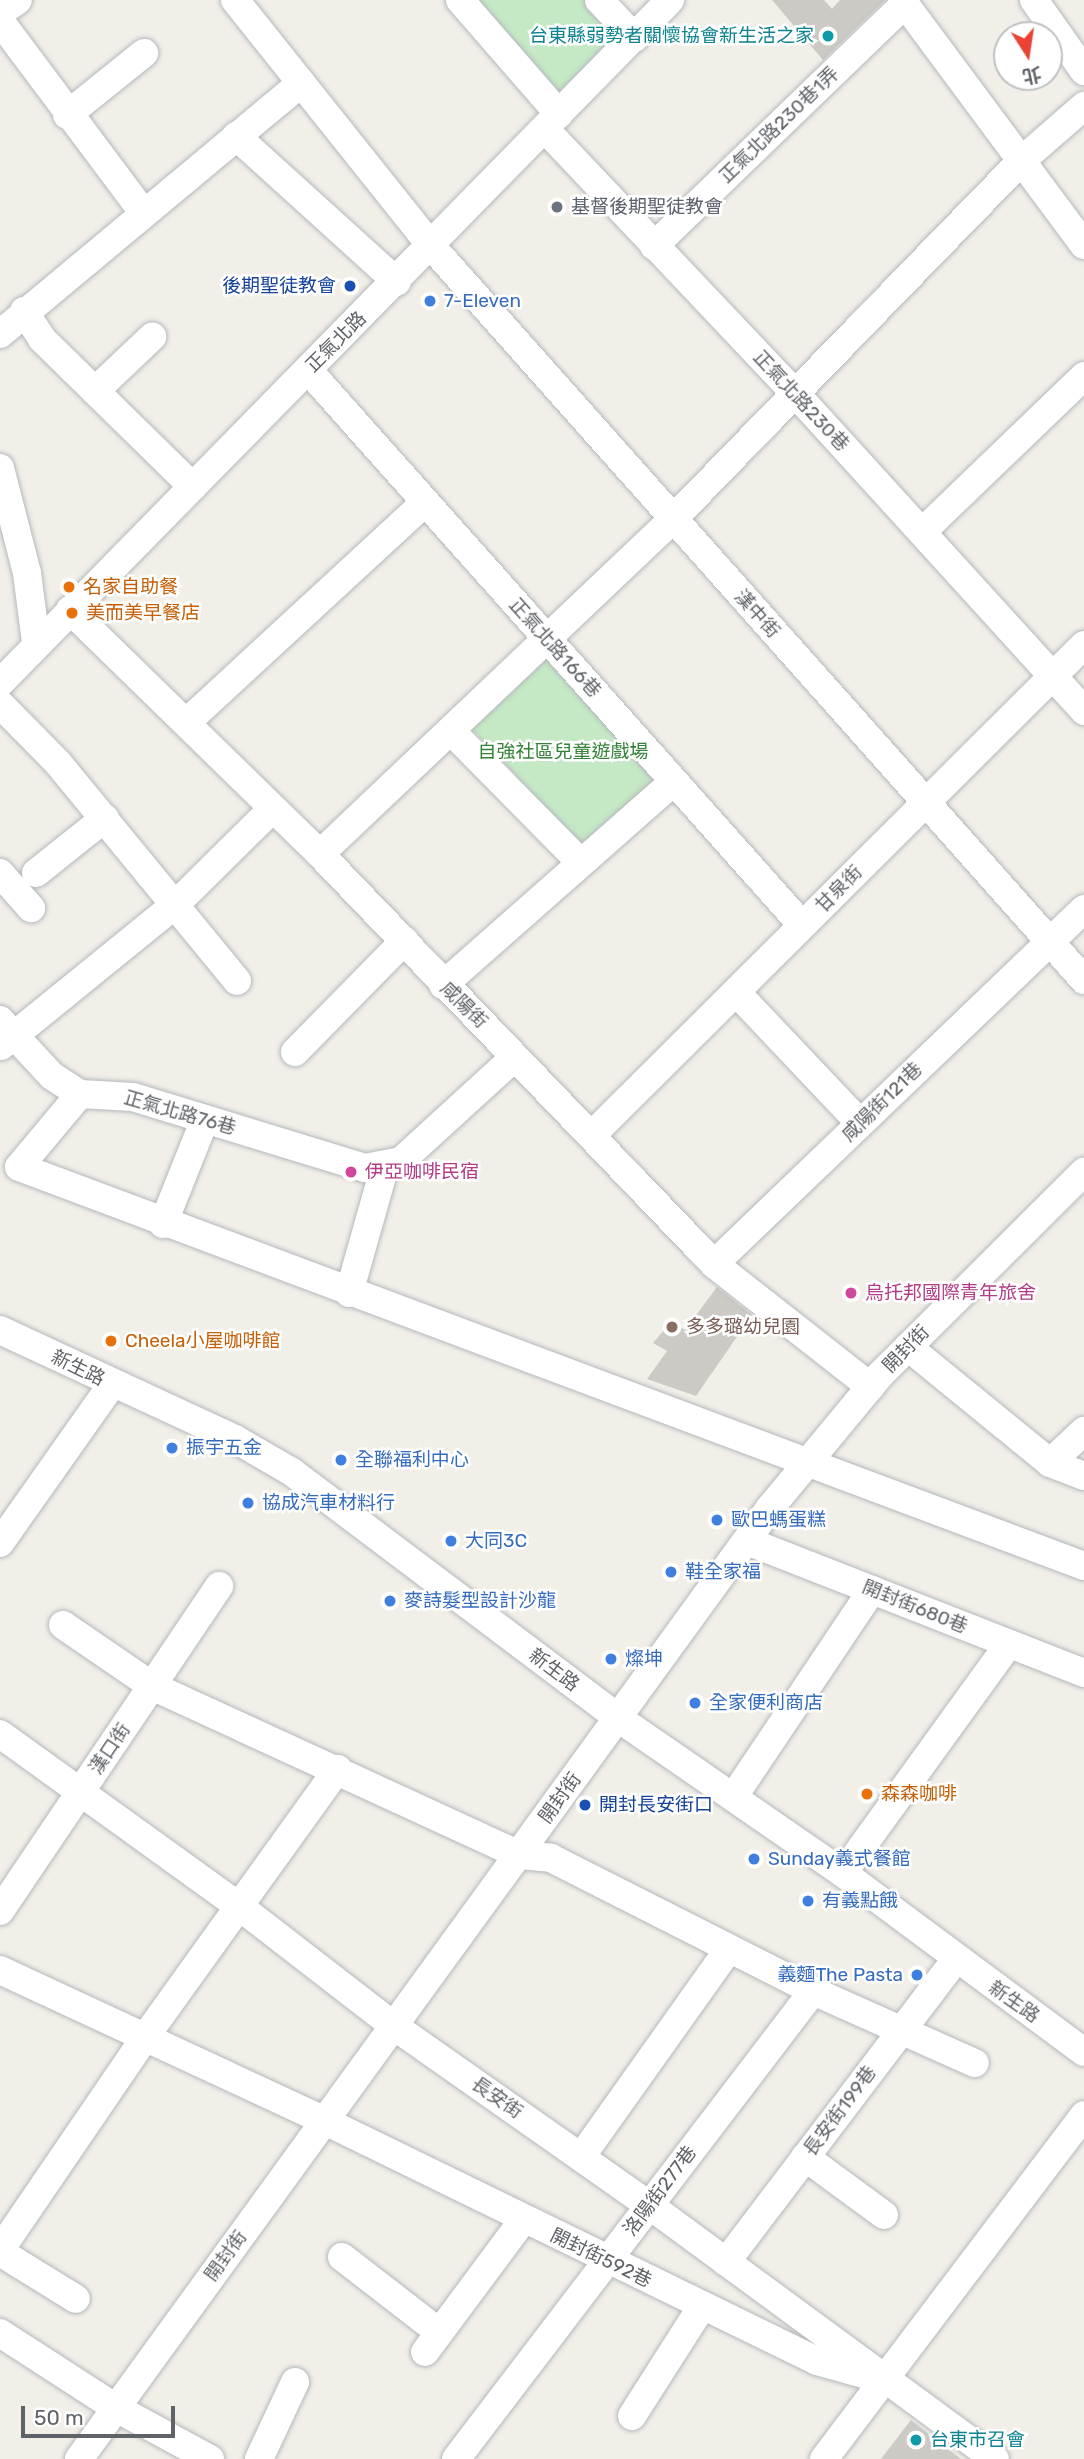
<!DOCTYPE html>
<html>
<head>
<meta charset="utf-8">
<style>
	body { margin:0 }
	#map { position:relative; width:1084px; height:2459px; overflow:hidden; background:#f1efe8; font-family:Rubik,"Noto Sans TC",sans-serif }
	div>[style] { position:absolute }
	.green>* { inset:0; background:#c5e8c5; transform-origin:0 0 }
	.building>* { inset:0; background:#cccac5 }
	.roads { filter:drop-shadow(0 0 2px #b5b8bc) drop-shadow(0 0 2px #b5b8bc) }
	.minor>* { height:28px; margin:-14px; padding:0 14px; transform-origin:14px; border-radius:14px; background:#fff }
	.dots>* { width:19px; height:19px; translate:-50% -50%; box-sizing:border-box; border:4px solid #fff; border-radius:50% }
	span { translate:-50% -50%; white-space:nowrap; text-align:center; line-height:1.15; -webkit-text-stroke:5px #fff; paint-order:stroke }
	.culture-label { font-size:19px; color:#0d838f }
	.right { translate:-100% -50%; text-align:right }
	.left { translate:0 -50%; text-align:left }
	.street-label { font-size:19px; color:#5f6368 }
	.worship-label { font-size:19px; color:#5b616d }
	.transit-label { font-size:19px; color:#164399 }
	.shop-label { font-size:19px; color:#366cbe }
	.food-label { font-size:19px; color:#c56008 }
	.park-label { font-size:19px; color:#348238 }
	.hotel-label { font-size:19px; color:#b23c85 }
	.education-label { font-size:19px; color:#785e54 }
	.north { position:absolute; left:993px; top:21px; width:70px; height:70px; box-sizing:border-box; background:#fff; border:2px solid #bfc1c3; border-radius:50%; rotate:168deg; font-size:19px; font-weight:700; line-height:28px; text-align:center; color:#5f6368 }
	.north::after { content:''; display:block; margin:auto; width:24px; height:32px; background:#ea4335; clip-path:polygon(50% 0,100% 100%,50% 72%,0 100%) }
	.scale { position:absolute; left:21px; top:2406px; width:154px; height:32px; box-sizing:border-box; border:4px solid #5f6368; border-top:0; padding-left:9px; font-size:21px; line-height:24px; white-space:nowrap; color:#5f6368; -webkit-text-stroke:5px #fff; paint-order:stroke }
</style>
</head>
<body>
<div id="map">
	<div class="green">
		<div style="clip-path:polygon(464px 0,586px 0,621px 37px,555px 96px)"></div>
		<div style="left:548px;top:658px;width:163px;height:104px;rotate:47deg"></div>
	</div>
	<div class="building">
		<div style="clip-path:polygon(772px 0,824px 0,832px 9px,840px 0,885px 0,823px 60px)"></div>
		<div style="clip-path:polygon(717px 1287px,752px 1315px,696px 1396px,647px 1379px,667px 1351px,653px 1343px,671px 1322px,685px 1330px)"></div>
		<div style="clip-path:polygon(911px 2420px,961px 2459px,881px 2459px)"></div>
	</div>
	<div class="roads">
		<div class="minor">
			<div style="left:235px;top:0;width:316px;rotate:51.4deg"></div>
			<div style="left:432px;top:247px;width:981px;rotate:48.35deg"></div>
			<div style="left:460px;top:0;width:151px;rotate:49deg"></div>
			<div style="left:599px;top:0;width:52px;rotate:46.5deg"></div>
			<div style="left:902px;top:0;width:305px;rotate:53.4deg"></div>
			<div style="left:1034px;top:0;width:87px;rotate:54.8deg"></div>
			<div style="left:0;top:13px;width:22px;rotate:-36deg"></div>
			<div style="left:0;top:21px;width:239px;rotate:53.2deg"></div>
			<div style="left:67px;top:115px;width:99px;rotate:-38.8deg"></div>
			<div style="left:545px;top:129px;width:364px;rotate:46.6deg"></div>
			<div style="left:795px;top:393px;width:430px;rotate:47.7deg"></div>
			<div style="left:236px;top:136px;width:217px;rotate:42.2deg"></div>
			<div style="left:654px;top:246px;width:349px;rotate:-44deg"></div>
			<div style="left:24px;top:311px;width:33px;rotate:57deg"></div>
			<div style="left:42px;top:339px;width:211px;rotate:44.4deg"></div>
			<div style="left:0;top:334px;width:392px;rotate:-39.8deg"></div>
			<div style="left:308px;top:370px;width:743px;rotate:48.33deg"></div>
			<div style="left:95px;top:391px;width:79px;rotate:-43.5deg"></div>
			<div style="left:0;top:468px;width:108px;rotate:75.6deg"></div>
			<div style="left:27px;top:573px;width:70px;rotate:82.6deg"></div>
			<div style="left:922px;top:532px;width:225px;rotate:-43.9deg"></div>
			<div style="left:70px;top:610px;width:349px;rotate:44.3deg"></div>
			<div style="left:320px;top:854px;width:569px;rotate:46.14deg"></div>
			<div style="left:714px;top:1264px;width:199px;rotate:38.1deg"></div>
			<div style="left:0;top:683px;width:957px;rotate:-45.55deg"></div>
			<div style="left:0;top:704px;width:83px;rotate:45.5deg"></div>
			<div style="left:58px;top:763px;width:282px;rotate:50.6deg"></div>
			<div style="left:188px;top:721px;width:323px;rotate:-42.7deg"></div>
			<div style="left:451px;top:731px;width:185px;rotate:45.4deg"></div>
			<div style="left:320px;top:854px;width:487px;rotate:-43.5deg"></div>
			<div style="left:673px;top:519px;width:499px;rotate:-45.8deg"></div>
			<div style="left:1021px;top:161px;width:84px;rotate:-41.1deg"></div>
			<div style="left:0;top:873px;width:47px;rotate:48.5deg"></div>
			<div style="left:36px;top:873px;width:88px;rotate:-38.6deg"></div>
			<div style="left:443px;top:985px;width:308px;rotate:-41.4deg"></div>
			<div style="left:736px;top:992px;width:180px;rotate:46.6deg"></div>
			<div style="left:0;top:1020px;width:76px;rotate:47.1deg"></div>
			<div style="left:52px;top:1076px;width:33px;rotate:33deg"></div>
			<div style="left:80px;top:1094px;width:53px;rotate:3.2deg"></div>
			<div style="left:133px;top:1097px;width:243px;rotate:17deg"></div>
			<div style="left:365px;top:1168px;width:37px;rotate:-11deg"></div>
			<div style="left:401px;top:1161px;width:154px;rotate:-42.4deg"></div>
			<div style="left:1px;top:1046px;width:225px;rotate:-39.1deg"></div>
			<div style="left:176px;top:904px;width:135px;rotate:-44.7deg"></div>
			<div style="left:295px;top:1052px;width:156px;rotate:-45.5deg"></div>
			<div style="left:80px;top:1094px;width:95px;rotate:129.9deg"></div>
			<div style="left:19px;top:1167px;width:1137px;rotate:20.54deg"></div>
			<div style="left:593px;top:1134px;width:693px;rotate:-44.88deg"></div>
			<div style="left:163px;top:1224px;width:113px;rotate:-68.2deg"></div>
			<div style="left:714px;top:1264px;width:513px;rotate:-43.81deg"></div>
			<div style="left:349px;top:1293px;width:132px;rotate:-74.2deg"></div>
			<div style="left:0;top:1330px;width:259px;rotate:24.9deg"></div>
			<div style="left:235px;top:1439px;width:66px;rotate:30.1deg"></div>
			<div style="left:292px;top:1472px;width:408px;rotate:37deg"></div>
			<div style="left:618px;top:1718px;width:273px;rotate:34.6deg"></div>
			<div style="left:843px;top:1873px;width:300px;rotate:36.6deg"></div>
			<div style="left:908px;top:1347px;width:183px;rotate:39.2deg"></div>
			<div style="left:1050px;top:1463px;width:36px;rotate:21deg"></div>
			<div style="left:1050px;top:1463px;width:47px;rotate:-43.3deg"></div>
			<div style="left:747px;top:1541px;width:362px;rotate:21.4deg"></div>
			<div style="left:0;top:1543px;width:194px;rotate:-54.8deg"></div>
			<div style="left:63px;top:1625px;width:108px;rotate:34.4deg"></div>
			<div style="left:152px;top:1686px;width:404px;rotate:24.7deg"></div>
			<div style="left:519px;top:1855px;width:32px;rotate:5deg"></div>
			<div style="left:551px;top:1858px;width:294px;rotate:26.9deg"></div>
			<div style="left:813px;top:1991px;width:177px;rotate:24deg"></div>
			<div style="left:0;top:1734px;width:296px;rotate:35.8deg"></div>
			<div style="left:240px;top:1907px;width:195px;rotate:37.7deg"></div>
			<div style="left:394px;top:2026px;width:312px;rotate:35.1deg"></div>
			<div style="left:649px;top:2205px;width:429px;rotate:36.3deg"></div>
			<div style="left:734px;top:1796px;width:248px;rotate:-56.2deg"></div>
			<div style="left:843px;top:1873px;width:281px;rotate:-54.1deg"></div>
			<div style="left:0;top:1911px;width:392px;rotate:-56deg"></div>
			<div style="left:0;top:1970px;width:358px;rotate:24.9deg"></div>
			<div style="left:325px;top:2121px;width:547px;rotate:26deg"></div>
			<div style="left:817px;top:2361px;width:52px;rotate:15.6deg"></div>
			<div style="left:581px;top:2157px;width:255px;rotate:-54.6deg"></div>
			<div style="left:805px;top:2157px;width:98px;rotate:36.3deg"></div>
			<div style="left:0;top:2250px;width:254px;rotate:-55.7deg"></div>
			<div style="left:143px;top:2040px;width:334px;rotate:-54.3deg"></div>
			<div style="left:0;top:2252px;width:89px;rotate:31.7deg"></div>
			<div style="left:342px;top:2257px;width:123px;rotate:37.7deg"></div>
			<div style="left:726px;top:2262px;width:379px;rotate:-52.8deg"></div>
			<div style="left:0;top:2333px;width:138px;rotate:32.9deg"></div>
			<div style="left:116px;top:2408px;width:107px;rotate:28.5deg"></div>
			<div style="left:425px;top:2352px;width:164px;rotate:-53.4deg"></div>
			<div style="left:632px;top:2416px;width:130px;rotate:-57.5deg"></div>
			<div style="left:79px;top:2459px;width:1176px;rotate:-54deg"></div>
			<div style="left:770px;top:1508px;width:173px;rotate:-50.4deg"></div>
			<div style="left:880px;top:1375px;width:288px;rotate:-44.9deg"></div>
			<div style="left:259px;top:2459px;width:85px;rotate:-64.9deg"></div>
			<div style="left:456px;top:2459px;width:589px;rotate:-52.66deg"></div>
			<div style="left:824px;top:2459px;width:431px;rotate:-52.9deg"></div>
		</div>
	</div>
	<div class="dots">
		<div style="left:828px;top:36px;background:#0f9aa8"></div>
		<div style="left:557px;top:207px;background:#6b7280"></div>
		<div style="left:350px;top:286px;background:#1a4fb4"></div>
		<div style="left:430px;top:301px;background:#3f7fe0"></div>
		<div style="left:69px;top:587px;background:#e8710a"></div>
		<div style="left:72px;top:613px;background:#e8710a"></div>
		<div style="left:351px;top:1172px;background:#d1479c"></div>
		<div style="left:851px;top:1293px;background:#d1479c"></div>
		<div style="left:672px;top:1327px;background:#8d6e63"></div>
		<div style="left:111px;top:1341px;background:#e8710a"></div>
		<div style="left:172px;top:1448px;background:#3f7fe0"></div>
		<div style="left:341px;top:1460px;background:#3f7fe0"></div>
		<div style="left:248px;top:1503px;background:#3f7fe0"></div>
		<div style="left:717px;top:1520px;background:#3f7fe0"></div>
		<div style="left:451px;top:1541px;background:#3f7fe0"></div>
		<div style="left:671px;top:1572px;background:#3f7fe0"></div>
		<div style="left:390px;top:1601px;background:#3f7fe0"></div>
		<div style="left:611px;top:1659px;background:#3f7fe0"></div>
		<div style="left:695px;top:1703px;background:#3f7fe0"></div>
		<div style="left:867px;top:1794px;background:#e8710a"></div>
		<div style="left:585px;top:1805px;background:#1a4fb4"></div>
		<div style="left:754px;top:1859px;background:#3f7fe0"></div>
		<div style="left:808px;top:1901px;background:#3f7fe0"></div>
		<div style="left:917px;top:1975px;background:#3f7fe0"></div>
		<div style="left:916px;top:2440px;background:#0f9aa8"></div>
	</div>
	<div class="culture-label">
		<span class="right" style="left:814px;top:36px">台東縣弱勢者關懷協會新生活之家</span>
		<span class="left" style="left:930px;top:2440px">台東市召會</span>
	</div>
	<div class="street-label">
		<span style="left:779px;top:125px;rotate:-44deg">正氣北路230巷1弄</span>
		<span style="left:336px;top:342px;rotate:-45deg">正氣北路</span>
		<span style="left:801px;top:401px;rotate:47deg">正氣北路230巷</span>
		<span style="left:757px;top:614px;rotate:48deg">漢中街</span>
		<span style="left:555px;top:648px;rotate:48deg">正氣北路166巷</span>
		<span style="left:839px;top:889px;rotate:-45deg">甘泉街</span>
		<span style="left:464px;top:1005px;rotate:45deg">咸陽街</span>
		<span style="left:882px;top:1102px;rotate:-44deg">咸陽街121巷</span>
		<span style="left:180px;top:1113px;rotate:16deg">正氣北路76巷</span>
		<span style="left:906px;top:1349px;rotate:-46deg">開封街</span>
		<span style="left:78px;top:1368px;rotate:26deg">新生路</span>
		<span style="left:915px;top:1607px;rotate:22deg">開封街680巷</span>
		<span style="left:554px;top:1670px;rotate:37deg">新生路</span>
		<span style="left:110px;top:1749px;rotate:-56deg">漢口街</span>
		<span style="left:560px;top:1798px;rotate:-54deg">開封街</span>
		<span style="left:1014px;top:2002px;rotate:35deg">新生路</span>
		<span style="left:497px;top:2098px;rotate:35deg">長安街</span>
		<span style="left:840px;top:2111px;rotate:-53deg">長安街199巷</span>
		<span style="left:660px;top:2191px;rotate:-53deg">洛陽街277巷</span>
		<span style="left:226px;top:2256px;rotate:-54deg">開封街</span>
		<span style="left:601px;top:2258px;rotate:26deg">開封街592巷</span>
	</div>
	<div class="worship-label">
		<span class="left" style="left:571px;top:207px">基督後期聖徒教會</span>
	</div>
	<div class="transit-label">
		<span class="right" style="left:336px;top:286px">後期聖徒教會</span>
		<span class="left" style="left:599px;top:1805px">開封長安街口</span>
	</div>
	<div class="shop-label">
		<span class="left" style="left:444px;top:301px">7-Eleven</span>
		<span class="left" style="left:186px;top:1448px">振宇五金</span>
		<span class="left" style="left:355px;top:1460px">全聯福利中心</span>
		<span class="left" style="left:262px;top:1503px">協成汽車材料行</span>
		<span class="left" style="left:731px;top:1520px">歐巴螞蛋糕</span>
		<span class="left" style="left:465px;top:1541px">大同3C</span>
		<span class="left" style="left:685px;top:1572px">鞋全家福</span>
		<span class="left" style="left:404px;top:1601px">麥詩髮型設計沙龍</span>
		<span class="left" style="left:625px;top:1659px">燦坤</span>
		<span class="left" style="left:709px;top:1703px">全家便利商店</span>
		<span class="left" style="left:768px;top:1859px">Sunday義式餐館</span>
		<span class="left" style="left:822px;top:1901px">有義點餓</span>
		<span class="right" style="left:903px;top:1975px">義麵The Pasta</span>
	</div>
	<div class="food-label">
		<span class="left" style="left:83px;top:587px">名家自助餐</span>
		<span class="left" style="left:86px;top:613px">美而美早餐店</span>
		<span class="left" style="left:125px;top:1341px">Cheela小屋咖啡館</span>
		<span class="left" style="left:881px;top:1794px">森森咖啡</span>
	</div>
	<div class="park-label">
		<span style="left:563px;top:752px">自強社區兒童遊戲場</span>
	</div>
	<div class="hotel-label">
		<span class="left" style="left:365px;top:1172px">伊亞咖啡民宿</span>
		<span class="left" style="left:865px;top:1293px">烏托邦國際青年旅舍</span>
	</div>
	<div class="education-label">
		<span class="left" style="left:686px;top:1327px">多多璐幼兒園</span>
	</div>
	<div class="north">北</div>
	<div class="scale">50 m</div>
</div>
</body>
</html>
